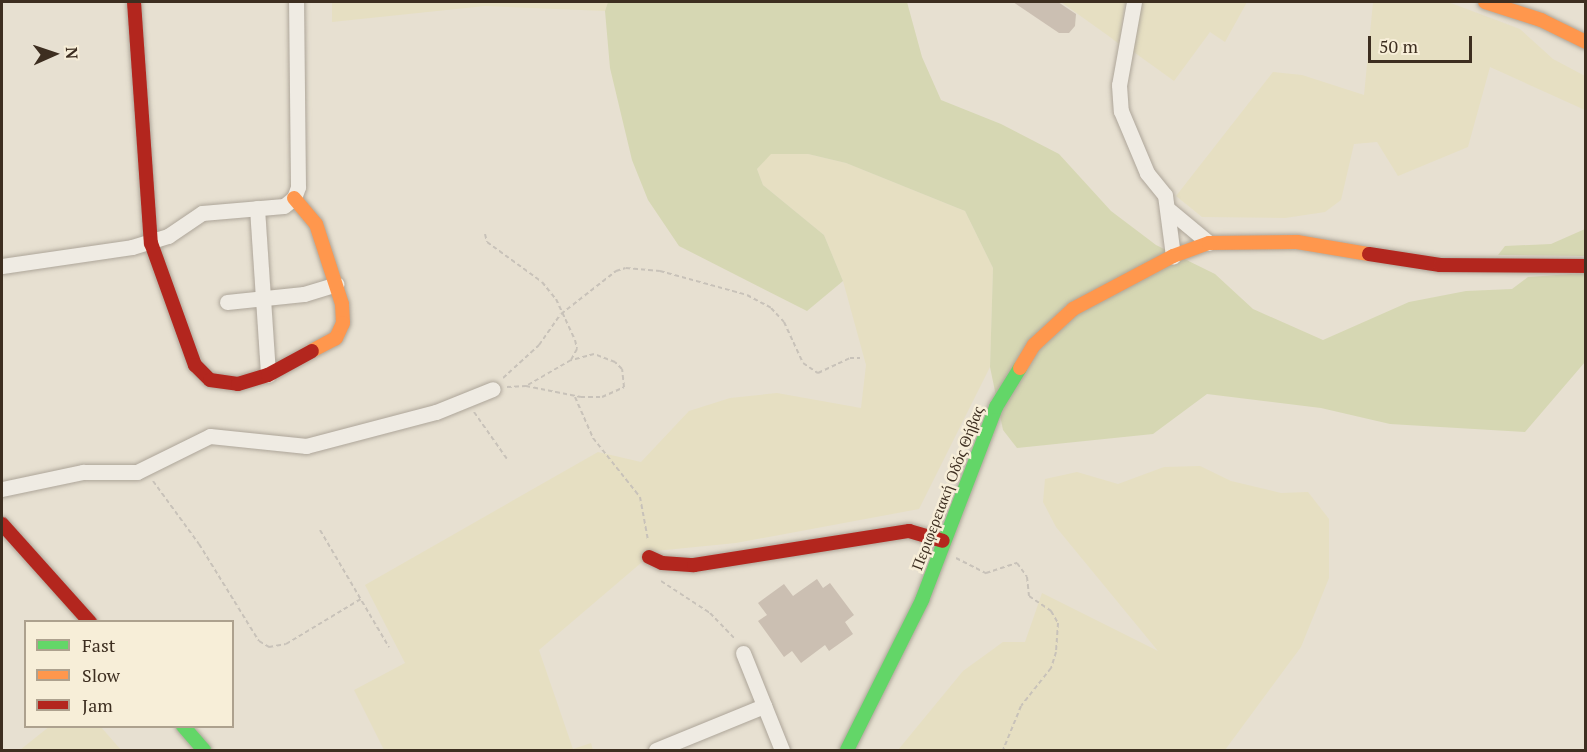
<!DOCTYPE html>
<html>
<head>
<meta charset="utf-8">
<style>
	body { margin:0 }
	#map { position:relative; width:1587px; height:752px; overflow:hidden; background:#e7e0d1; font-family:"PT Serif",serif }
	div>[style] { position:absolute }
	.farmland>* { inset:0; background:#e6dfc2 }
	.green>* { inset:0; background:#d6d7b3 }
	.building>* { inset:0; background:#cbbfb2 }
	.path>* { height:2px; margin-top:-1px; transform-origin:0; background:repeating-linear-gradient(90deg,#c8c2b9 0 4.5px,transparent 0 7.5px) }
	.roads { filter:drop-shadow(0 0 2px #ada599) drop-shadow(0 0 2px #ada599) }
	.street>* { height:15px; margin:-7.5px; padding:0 7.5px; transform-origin:7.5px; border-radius:7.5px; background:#efebe3 }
	.fast>* { height:14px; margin:-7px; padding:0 7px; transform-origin:7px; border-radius:7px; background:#63d668 }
	.slow>* { height:14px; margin:-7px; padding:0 7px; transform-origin:7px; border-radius:7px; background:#ff974d }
	.jam>* { height:14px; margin:-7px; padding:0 7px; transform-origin:7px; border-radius:7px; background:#b3261e }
	span { translate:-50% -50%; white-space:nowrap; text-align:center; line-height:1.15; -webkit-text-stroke:5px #f7eed8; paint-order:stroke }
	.street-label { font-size:16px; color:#3d2e20 }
	.frame { position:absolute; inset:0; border:3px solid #3d2e20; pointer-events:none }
	.legend { position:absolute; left:24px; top:620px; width:210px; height:108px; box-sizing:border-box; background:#f7eed8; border:2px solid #ada18e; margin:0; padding:8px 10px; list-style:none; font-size:18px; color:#3d2e20 }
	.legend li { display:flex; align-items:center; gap:12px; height:30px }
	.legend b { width:30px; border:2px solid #ada18e }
	.north { position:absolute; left:24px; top:24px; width:60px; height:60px; -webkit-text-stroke:4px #f7eed8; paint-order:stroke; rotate:87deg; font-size:16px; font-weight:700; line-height:24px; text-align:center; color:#3d2e20 }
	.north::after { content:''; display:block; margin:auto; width:21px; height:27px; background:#3d2e20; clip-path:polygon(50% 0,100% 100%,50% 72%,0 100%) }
	.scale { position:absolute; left:1368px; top:36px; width:104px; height:27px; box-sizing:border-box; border:3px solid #3d2e20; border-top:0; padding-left:8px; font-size:18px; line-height:21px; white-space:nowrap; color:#3d2e20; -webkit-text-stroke:4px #f7eed8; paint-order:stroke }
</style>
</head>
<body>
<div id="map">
	<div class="farmland">
		<div style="clip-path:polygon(332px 2px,608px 2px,605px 11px,485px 6px,332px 22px)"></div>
		<div style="clip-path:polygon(1061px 2px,1125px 2px,1119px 44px,1110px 37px)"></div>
		<div style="clip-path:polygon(1140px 2px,1247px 2px,1225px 42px,1210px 32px,1174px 81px,1131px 50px)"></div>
		<div style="clip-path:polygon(1373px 2px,1448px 2px,1520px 29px,1553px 59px,1585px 76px,1585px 110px,1490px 67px,1468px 147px,1398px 176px,1377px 142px,1354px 144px,1341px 200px,1325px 212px,1285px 218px,1202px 217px,1176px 196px,1273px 72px,1302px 75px,1364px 95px)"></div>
		<div style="clip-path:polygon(770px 154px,808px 154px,846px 163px,965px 211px,993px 268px,990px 367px,919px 509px,736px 543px,655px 551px,539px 650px,573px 749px,591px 743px,593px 750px,384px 750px,354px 690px,405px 663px,365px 585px,598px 452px,641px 462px,689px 411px,730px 398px,777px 393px,861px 408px,866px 365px,843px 281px,824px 235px,763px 185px,757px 169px)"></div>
		<div style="clip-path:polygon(1200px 466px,1231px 481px,1281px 493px,1308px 492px,1329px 519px,1329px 578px,1301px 647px,1225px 750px,898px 750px,963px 671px,1003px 642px,1025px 642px,1042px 593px,1158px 651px,1056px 527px,1043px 502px,1045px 479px,1077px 472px,1118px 484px,1164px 467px)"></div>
		<div style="clip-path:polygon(50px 726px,101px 727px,121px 750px,20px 750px)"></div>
	</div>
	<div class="green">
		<div style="clip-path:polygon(608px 2px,907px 2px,922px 57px,941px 100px,1001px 124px,1059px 154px,1111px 211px,1156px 245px,1215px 274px,1253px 309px,1323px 340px,1409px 302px,1466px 291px,1512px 289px,1528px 277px,1585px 273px,1585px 362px,1525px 432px,1390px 424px,1321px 408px,1207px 394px,1153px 434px,1017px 448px,1003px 430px,990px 367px,993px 268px,965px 211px,846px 163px,808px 154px,771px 154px,757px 169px,763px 185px,824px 235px,843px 281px,807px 311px,679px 246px,648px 200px,632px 160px,610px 68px,605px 11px)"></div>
		<div style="clip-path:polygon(1585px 229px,1585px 256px,1498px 255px,1505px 246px,1551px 244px)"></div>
	</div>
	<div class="building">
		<div style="clip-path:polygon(1013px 2px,1058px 2px,1076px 14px,1075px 26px,1069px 33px,1059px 33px)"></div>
		<div style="clip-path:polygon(817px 579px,823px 588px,830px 583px,854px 615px,845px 622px,853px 634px,829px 651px,825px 645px,801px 663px,792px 651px,784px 657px,758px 621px,767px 615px,758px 603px,784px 584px,793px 596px)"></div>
	</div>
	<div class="path">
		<div style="left:485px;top:234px;width:8px;rotate:76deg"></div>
		<div style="left:487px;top:242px;width:68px;rotate:36deg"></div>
		<div style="left:542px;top:282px;width:22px;rotate:51deg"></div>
		<div style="left:556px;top:299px;width:45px;rotate:65.1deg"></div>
		<div style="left:575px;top:340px;width:9px;rotate:77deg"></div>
		<div style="left:577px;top:349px;width:13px;rotate:119deg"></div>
		<div style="left:571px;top:360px;width:52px;rotate:150deg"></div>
		<div style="left:503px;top:378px;width:49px;rotate:-42.5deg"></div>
		<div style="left:539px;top:345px;width:38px;rotate:-55deg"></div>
		<div style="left:561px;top:314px;width:70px;rotate:-38deg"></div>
		<div style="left:616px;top:271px;width:10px;rotate:-17deg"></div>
		<div style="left:626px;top:268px;width:34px;rotate:5deg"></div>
		<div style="left:660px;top:271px;width:90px;rotate:15.4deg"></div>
		<div style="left:747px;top:295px;width:27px;rotate:28deg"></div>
		<div style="left:771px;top:308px;width:19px;rotate:47deg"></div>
		<div style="left:784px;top:322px;width:45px;rotate:65.1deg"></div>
		<div style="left:803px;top:363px;width:18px;rotate:34deg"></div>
		<div style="left:818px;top:373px;width:35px;rotate:-25deg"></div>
		<div style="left:850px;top:358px;width:10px"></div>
		<div style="left:507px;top:387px;width:19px;rotate:-3deg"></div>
		<div style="left:526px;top:386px;width:56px;rotate:11.3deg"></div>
		<div style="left:581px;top:397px;width:21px"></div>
		<div style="left:602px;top:397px;width:24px;rotate:-24deg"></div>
		<div style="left:624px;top:387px;width:18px;rotate:-96deg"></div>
		<div style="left:622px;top:369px;width:10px;rotate:-135deg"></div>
		<div style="left:615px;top:362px;width:22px;rotate:-159deg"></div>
		<div style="left:594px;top:354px;width:24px;rotate:165deg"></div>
		<div style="left:575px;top:397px;width:45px;rotate:66.3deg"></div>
		<div style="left:593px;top:438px;width:75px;rotate:51.5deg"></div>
		<div style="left:640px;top:497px;width:44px;rotate:79.5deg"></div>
		<div style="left:474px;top:412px;width:57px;rotate:54.9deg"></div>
		<div style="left:153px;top:481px;width:78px;rotate:53.9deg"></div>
		<div style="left:199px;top:544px;width:114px;rotate:58.3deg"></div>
		<div style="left:259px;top:641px;width:12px;rotate:31deg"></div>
		<div style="left:269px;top:647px;width:17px;rotate:-10deg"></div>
		<div style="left:286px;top:644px;width:87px;rotate:-31deg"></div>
		<div style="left:320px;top:530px;width:136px;rotate:59.5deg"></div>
		<div style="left:956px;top:558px;width:34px;rotate:27deg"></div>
		<div style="left:986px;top:573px;width:33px;rotate:-18deg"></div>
		<div style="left:1017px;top:563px;width:17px;rotate:54deg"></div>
		<div style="left:1027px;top:577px;width:19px;rotate:84deg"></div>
		<div style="left:1029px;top:596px;width:27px;rotate:34deg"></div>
		<div style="left:1051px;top:611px;width:14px;rotate:60deg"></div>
		<div style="left:1058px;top:623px;width:29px;rotate:94deg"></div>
		<div style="left:1056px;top:652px;width:17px;rotate:107deg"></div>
		<div style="left:1051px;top:668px;width:48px;rotate:128.3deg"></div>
		<div style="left:1021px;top:706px;width:48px;rotate:112.2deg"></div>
		<div style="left:661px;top:581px;width:59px;rotate:33.1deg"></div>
		<div style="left:710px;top:613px;width:37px;rotate:46deg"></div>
	</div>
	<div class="roads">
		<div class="street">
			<div style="left:1134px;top:2px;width:84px;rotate:100.2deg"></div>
			<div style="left:1119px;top:85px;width:26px;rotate:86deg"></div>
			<div style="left:1121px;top:111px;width:67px;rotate:67.2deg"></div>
			<div style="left:1147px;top:173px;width:28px;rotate:51deg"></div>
			<div style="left:1165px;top:195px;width:62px;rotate:82.5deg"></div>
			<div style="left:257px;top:208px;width:167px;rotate:86.2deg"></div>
			<div style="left:1168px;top:209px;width:53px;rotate:39.7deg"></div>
			<div style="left:2px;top:266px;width:131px;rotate:-8.3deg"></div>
			<div style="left:132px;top:247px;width:38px;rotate:-17deg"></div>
			<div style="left:168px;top:236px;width:41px;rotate:-34.1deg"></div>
			<div style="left:202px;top:213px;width:82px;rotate:-4.9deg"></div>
			<div style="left:284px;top:206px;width:13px;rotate:-39deg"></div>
			<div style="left:294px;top:198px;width:12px;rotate:-70deg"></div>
			<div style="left:298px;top:187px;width:185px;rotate:-90.6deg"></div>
			<div style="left:227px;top:302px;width:77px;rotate:-5.9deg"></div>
			<div style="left:304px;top:294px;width:34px;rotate:-17deg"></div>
			<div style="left:2px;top:489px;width:83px;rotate:-11.9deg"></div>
			<div style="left:83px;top:472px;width:54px"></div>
			<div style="left:137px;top:472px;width:81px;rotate:-26.3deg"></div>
			<div style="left:210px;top:436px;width:97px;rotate:5.9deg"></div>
			<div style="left:306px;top:446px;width:134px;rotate:-14.7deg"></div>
			<div style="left:436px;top:412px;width:61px;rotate:-22deg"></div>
			<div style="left:743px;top:653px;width:105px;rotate:68.1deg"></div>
			<div style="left:656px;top:750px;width:117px;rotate:-22.2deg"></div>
		</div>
		<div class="fast">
			<div style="left:183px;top:726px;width:32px;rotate:49deg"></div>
			<div style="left:847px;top:750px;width:168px;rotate:-63.4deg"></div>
			<div style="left:922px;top:600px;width:207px;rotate:-69deg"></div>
			<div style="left:996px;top:407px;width:46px;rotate:-58.4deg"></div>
		</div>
		<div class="slow">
			<div style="left:1485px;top:2px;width:59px;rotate:17.8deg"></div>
			<div style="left:1541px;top:20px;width:50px;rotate:26.1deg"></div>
			<div style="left:294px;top:198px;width:34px;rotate:50deg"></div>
			<div style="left:316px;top:224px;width:84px;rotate:72deg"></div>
			<div style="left:342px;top:304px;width:19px;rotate:87deg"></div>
			<div style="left:343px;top:323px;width:17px;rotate:115deg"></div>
			<div style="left:336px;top:338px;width:27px;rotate:152deg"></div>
			<div style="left:1020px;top:368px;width:27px;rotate:-59deg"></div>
			<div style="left:1034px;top:345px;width:53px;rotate:-42.7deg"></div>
			<div style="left:1073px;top:309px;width:113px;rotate:-27.9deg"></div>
			<div style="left:1173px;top:256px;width:38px;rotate:-20deg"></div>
			<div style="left:1209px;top:243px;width:88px;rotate:-0.7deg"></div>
			<div style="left:1297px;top:242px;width:73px;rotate:9.5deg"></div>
		</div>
		<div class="jam">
			<div style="left:134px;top:2px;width:242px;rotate:86deg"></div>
			<div style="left:151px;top:243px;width:130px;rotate:70.2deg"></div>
			<div style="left:195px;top:365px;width:21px;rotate:45deg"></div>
			<div style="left:210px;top:380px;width:28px;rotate:8deg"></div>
			<div style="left:238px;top:384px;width:31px;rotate:-17deg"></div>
			<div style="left:268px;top:375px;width:50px;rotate:-28.6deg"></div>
			<div style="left:1369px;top:254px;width:72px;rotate:8.8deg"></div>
			<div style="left:1440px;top:265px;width:146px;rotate:0.4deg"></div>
			<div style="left:2px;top:524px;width:132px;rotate:48.1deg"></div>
			<div style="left:649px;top:557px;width:14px;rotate:25deg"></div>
			<div style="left:662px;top:563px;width:32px;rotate:4deg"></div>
			<div style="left:694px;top:565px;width:218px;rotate:-9deg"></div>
			<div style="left:909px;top:531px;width:35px;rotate:16deg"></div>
		</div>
	</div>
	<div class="street-label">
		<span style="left:947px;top:488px;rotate:-69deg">Περιφερειακή Οδός Θήβας</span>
	</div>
	<div class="frame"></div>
	<ul class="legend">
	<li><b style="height:8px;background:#63d668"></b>Fast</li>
	<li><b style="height:8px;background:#ff974d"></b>Slow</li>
	<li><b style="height:8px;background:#b3261e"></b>Jam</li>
	</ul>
	<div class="north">N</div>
	<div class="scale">50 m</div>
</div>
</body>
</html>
